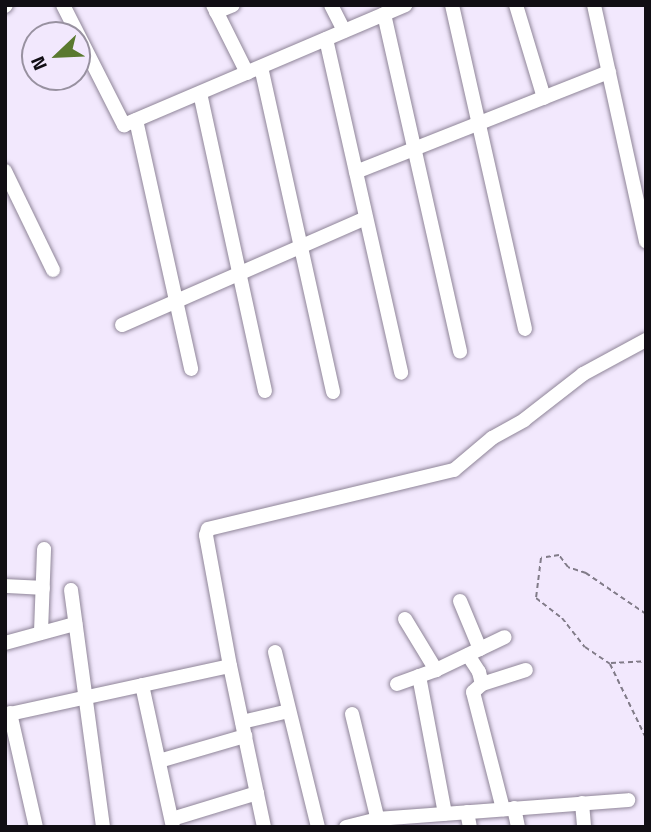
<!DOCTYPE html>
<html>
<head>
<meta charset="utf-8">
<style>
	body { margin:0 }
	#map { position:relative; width:651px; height:832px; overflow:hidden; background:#f2e8fd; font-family:"Titillium Web",sans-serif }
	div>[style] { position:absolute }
	.path>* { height:2px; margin-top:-1px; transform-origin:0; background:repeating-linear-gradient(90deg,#817b88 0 5px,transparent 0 8.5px) }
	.roads { filter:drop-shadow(0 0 2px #8f8598) drop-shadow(0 0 2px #8f8598) }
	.minor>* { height:14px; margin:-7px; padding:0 7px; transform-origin:7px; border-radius:7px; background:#fff }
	span { translate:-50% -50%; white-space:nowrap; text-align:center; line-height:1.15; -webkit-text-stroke:5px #f2e8fd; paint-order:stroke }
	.frame { position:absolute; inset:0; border:7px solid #110e14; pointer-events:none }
	.north { position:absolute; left:21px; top:21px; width:70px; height:70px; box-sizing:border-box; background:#f2e8fd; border:2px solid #9891a0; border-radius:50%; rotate:247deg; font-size:19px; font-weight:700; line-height:28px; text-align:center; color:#110e14 }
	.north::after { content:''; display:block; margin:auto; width:24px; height:32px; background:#5a792f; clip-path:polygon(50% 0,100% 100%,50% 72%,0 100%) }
</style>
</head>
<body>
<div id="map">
	<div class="path">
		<div style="left:646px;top:614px;width:73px;rotate:-145.7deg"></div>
		<div style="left:586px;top:573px;width:19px;rotate:-162deg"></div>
		<div style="left:568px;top:567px;width:15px;rotate:-127deg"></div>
		<div style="left:559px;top:555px;width:18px;rotate:171deg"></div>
		<div style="left:541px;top:558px;width:40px;rotate:97.1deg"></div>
		<div style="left:536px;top:598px;width:33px;rotate:38deg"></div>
		<div style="left:562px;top:618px;width:37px;rotate:52deg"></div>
		<div style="left:585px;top:647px;width:30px;rotate:34deg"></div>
		<div style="left:610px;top:664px;width:82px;rotate:64.1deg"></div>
		<div style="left:611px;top:663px;width:35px;rotate:-3deg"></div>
	</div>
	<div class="roads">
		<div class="minor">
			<div style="left:63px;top:5px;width:135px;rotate:63.1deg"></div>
			<div style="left:124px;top:125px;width:306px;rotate:-23.1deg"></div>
			<div style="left:213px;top:5px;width:76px;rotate:63.4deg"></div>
			<div style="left:331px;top:5px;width:29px;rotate:63deg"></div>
			<div style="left:452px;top:5px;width:332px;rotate:77.3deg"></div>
			<div style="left:516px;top:5px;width:97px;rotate:73.2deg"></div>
			<div style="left:594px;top:5px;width:242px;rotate:77.6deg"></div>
			<div style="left:5px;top:6px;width:1px;rotate:-45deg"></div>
			<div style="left:216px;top:12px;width:18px;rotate:-22deg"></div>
			<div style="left:384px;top:14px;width:346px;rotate:77.3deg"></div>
			<div style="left:326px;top:39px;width:342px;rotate:77.3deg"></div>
			<div style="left:261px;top:67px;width:333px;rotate:77.5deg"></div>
			<div style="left:200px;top:93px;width:305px;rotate:77.7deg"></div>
			<div style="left:136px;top:120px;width:255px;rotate:77.5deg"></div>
			<div style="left:5px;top:171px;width:110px;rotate:64.1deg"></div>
			<div style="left:356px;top:172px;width:272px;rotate:-21.6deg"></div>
			<div style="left:122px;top:325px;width:266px;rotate:-23.7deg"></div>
			<div style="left:5px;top:586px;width:38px;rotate:3deg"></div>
			<div style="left:71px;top:590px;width:239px;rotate:82.3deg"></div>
			<div style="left:460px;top:601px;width:52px;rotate:67.4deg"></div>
			<div style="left:405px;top:619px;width:60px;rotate:58.7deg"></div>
			<div style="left:41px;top:632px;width:83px;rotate:-87.9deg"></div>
			<div style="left:5px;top:643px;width:73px;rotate:-15.2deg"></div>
			<div style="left:275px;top:652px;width:180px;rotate:76.2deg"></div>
			<div style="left:468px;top:655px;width:20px;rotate:57deg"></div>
			<div style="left:479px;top:672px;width:12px;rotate:76deg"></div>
			<div style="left:482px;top:684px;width:12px;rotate:138deg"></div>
			<div style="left:473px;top:692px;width:121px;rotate:75.6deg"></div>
			<div style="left:419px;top:676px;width:140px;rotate:79.3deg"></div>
			<div style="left:397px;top:684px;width:41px;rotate:-19.7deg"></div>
			<div style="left:436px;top:670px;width:76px;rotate:-25.6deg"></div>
			<div style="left:482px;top:684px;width:46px;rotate:-17.7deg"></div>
			<div style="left:142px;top:685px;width:145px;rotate:77.7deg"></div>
			<div style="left:10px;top:713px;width:117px;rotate:77.2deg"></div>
			<div style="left:352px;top:714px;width:114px;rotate:76.3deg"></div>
			<div style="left:5px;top:715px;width:230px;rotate:-12.3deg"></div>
			<div style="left:242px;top:722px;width:48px;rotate:-13.2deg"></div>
			<div style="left:159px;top:761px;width:90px;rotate:-16.2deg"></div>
			<div style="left:582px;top:803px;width:24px;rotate:85deg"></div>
			<div style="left:514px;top:808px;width:19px;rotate:78deg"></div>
			<div style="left:467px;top:812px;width:15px;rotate:79deg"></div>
			<div style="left:172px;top:819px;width:89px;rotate:-17deg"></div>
			<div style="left:264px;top:827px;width:165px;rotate:-101.9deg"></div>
			<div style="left:230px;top:666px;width:133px;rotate:-100.4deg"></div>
			<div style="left:206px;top:535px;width:6px;rotate:-72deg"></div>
			<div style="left:208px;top:529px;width:253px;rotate:-13.5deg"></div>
			<div style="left:454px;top:470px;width:50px;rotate:-40.1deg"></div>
			<div style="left:492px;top:438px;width:37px;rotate:-29deg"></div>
			<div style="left:524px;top:420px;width:75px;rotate:-37.9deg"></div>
			<div style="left:583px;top:374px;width:72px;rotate:-28.4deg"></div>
			<div style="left:346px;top:827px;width:32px;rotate:-14deg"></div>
			<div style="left:377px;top:819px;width:252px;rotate:-4.3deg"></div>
		</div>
	</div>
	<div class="frame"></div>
	<div class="north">N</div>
</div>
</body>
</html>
